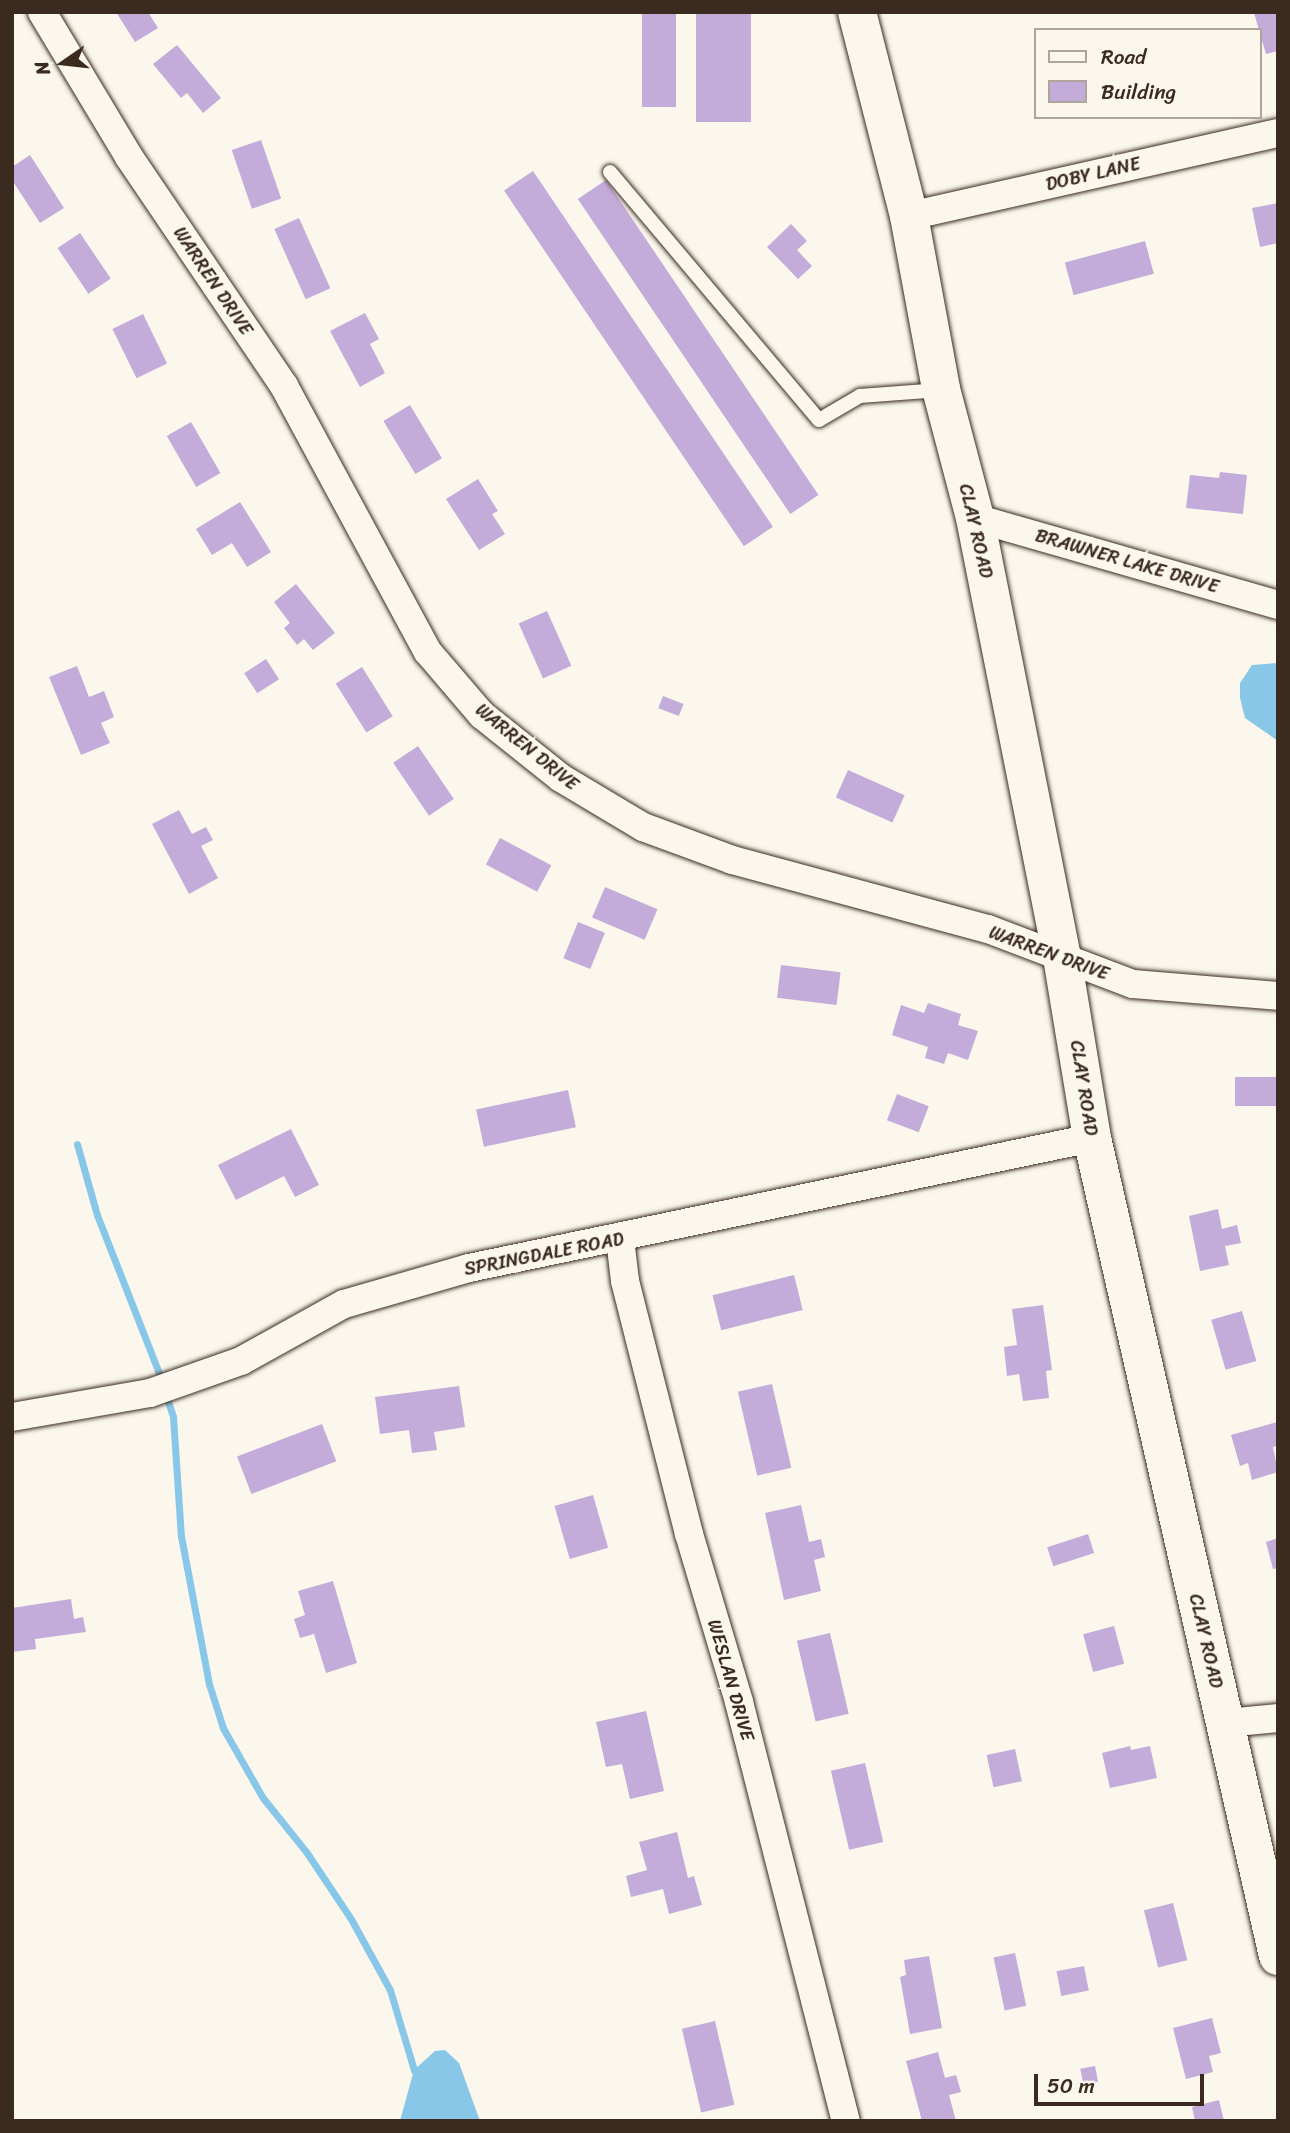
<!DOCTYPE html>
<html>
<head>
<meta charset="utf-8">
<style>
	body { margin:0 }
	#map { position:relative; width:1290px; height:2133px; overflow:hidden; background:#fbf7ec; font-family:Sriracha,sans-serif }
	div>[style] { position:absolute }
	.water>* { inset:0; background:#89c7e9 }
	.stream>* { height:7px; margin:-3.5px; padding:0 3.5px; transform-origin:3.5px; border-radius:3.5px; background:#89c7e9 }
	.building>* { inset:0; background:#c4acda; transform-origin:0 0 }
	.roads { filter:drop-shadow(0 0 2px #3b2a1e) drop-shadow(0 0 2px #3b2a1e) }
	.lane>* { height:14px; margin:-7px; padding:0 7px; transform-origin:7px; border-radius:7px; background:#fbf7ec }
	.street>* { height:28px; margin:-14px; padding:0 14px; transform-origin:14px; border-radius:14px; background:#fbf7ec }
	.secondary>* { height:38px; margin:-19px; padding:0 19px; transform-origin:19px; border-radius:19px; background:#fbf7ec }
	span { translate:-50% -50%; white-space:nowrap; text-align:center; line-height:1.15; -webkit-text-stroke:7px #fbf7ec; paint-order:stroke }
	.street-label { font-size:19px; color:#3b2a1e }
	.frame { position:absolute; inset:0; border:14px solid #3b2a1e; pointer-events:none }
	.legend { position:absolute; left:1034px; top:28px; width:228px; height:91px; box-sizing:border-box; background:#fbf7ec; border:2px solid #aea59a; margin:0; padding:9px 12px; list-style:none; font-size:21px; color:#3b2a1e }
	.legend li { display:flex; align-items:center; gap:14px; height:35px }
	.legend b { width:35px; border:2px solid #aea59a }
	.north { position:absolute; left:28px; top:28px; width:70px; height:70px; -webkit-text-stroke:5px #fbf7ec; paint-order:stroke; rotate:256deg; font-size:19px; font-weight:700; line-height:28px; text-align:center; color:#3b2a1e }
	.north::after { content:''; display:block; margin:auto; width:24px; height:32px; background:#3b2a1e; clip-path:polygon(50% 0,100% 100%,50% 72%,0 100%) }
	.scale { position:absolute; left:1034px; top:2074px; width:170px; height:32px; box-sizing:border-box; border:4px solid #3b2a1e; border-top:0; padding-left:9px; font-size:21px; line-height:24px; white-space:nowrap; color:#3b2a1e; -webkit-text-stroke:5px #fbf7ec; paint-order:stroke }
</style>
</head>
<body>
<div id="map">
	<div class="water">
		<div style="clip-path:polygon(1278px 663px,1278px 741px,1245px 718px,1240px 698px,1240px 683px,1252px 665px)"></div>
		<div style="clip-path:polygon(445px 2050px,459px 2063px,480px 2121px,400px 2121px,414px 2070px,435px 2051px)"></div>
	</div>
	<div class="stream">
		<div style="left:77px;top:1144px;width:74px;rotate:74.3deg"></div>
		<div style="left:97px;top:1215px;width:180px;rotate:68.6deg"></div>
		<div style="left:166px;top:1395px;width:23px;rotate:72deg"></div>
		<div style="left:173px;top:1417px;width:119px;rotate:86.2deg"></div>
		<div style="left:181px;top:1536px;width:151px;rotate:79.3deg"></div>
		<div style="left:209px;top:1684px;width:46px;rotate:72.3deg"></div>
		<div style="left:223px;top:1728px;width:81px;rotate:60.3deg"></div>
		<div style="left:263px;top:1798px;width:70px;rotate:51.3deg"></div>
		<div style="left:307px;top:1853px;width:79px;rotate:56.3deg"></div>
		<div style="left:351px;top:1919px;width:81px;rotate:61.2deg"></div>
		<div style="left:390px;top:1990px;width:84px;rotate:73.3deg"></div>
	</div>
	<div class="building">
		<div style="clip-path:polygon(116px 12px,148px 12px,158px 28px,135px 42px)"></div>
		<div style="left:642px;top:12px;width:34px;height:95px"></div>
		<div style="left:696px;top:12px;width:55px;height:110px"></div>
		<div style="clip-path:polygon(1278px 12px,1278px 51px,1266px 54px,1254px 13px)"></div>
		<div style="clip-path:polygon(177px 45px,221px 98px,203px 113px,187px 93px,181px 98px,153px 64px)"></div>
		<div style="left:261px;top:140px;width:62px;height:31px;rotate:71deg"></div>
		<div style="clip-path:polygon(30px 155px,64px 208px,40px 223px,12px 180px,12px 167px)"></div>
		<div style="left:533px;top:171px;width:429px;height:35px;rotate:56deg"></div>
		<div style="left:606px;top:180px;width:380px;height:34px;rotate:56deg"></div>
		<div style="clip-path:polygon(1278px 203px,1278px 243px,1260px 247px,1252px 208px)"></div>
		<div style="left:299px;top:218px;width:77px;height:27px;rotate:66deg"></div>
		<div style="clip-path:polygon(791px 224px,807px 241px,797px 250px,812px 266px,798px 279px,767px 247px)"></div>
		<div style="left:80px;top:233px;width:55px;height:27px;rotate:56deg"></div>
		<div style="left:1145px;top:241px;width:34px;height:83px;rotate:75deg"></div>
		<div style="clip-path:polygon(365px 313px,379px 339px,370px 344px,385px 373px,360px 387px,330px 331px)"></div>
		<div style="left:143px;top:314px;width:55px;height:34px;rotate:64deg"></div>
		<div style="left:410px;top:405px;width:62px;height:31px;rotate:59deg"></div>
		<div style="left:191px;top:422px;width:59px;height:28px;rotate:60deg"></div>
		<div style="clip-path:polygon(1220px 472px,1247px 475px,1243px 514px,1186px 508px,1190px 475px,1219px 478px)"></div>
		<div style="clip-path:polygon(478px 479px,498px 511px,492px 514px,505px 534px,479px 550px,446px 499px)"></div>
		<div style="clip-path:polygon(240px 502px,271px 552px,247px 567px,232px 543px,212px 555px,196px 529px)"></div>
		<div style="clip-path:polygon(296px 584px,335px 633px,313px 650px,304px 639px,297px 645px,284px 628px,290px 623px,274px 602px)"></div>
		<div style="left:547px;top:611px;width:60px;height:31px;rotate:66deg"></div>
		<div style="left:266px;top:659px;width:24px;height:26px;rotate:57deg"></div>
		<div style="clip-path:polygon(77px 666px,89px 697px,104px 691px,114px 717px,101px 723px,110px 743px,81px 755px,49px 677px)"></div>
		<div style="left:362px;top:667px;width:58px;height:31px;rotate:58deg"></div>
		<div style="left:663px;top:696px;width:22px;height:13px;rotate:21deg"></div>
		<div style="left:418px;top:746px;width:64px;height:30px;rotate:56deg"></div>
		<div style="left:848px;top:770px;width:62px;height:30px;rotate:24deg"></div>
		<div style="clip-path:polygon(179px 810px,192px 834px,206px 827px,213px 840px,201px 846px,218px 878px,189px 894px,152px 824px)"></div>
		<div style="left:500px;top:838px;width:58px;height:30px;rotate:28deg"></div>
		<div style="left:605px;top:887px;width:57px;height:33px;rotate:23deg"></div>
		<div style="left:578px;top:922px;width:29px;height:39px;rotate:22deg"></div>
		<div style="left:781px;top:965px;width:60px;height:33px;rotate:7deg"></div>
		<div style="clip-path:polygon(928px 1003px,961px 1014px,958px 1025px,978px 1031px,968px 1060px,948px 1053px,944px 1064px,925px 1058px,928px 1047px,892px 1035px,901px 1005px,924px 1013px)"></div>
		<div style="left:1278px;top:1077px;width:29px;height:43px;rotate:90deg"></div>
		<div style="left:568px;top:1090px;width:38px;height:94px;rotate:78deg"></div>
		<div style="left:897px;top:1094px;width:34px;height:28px;rotate:21deg"></div>
		<div style="clip-path:polygon(291px 1129px,319px 1185px,295px 1197px,284px 1176px,236px 1200px,218px 1165px)"></div>
		<div style="clip-path:polygon(1218px 1209px,1222px 1229px,1237px 1225px,1241px 1243px,1225px 1246px,1229px 1265px,1200px 1271px,1189px 1216px)"></div>
		<div style="left:794px;top:1275px;width:36px;height:84px;rotate:76deg"></div>
		<div style="clip-path:polygon(1043px 1305px,1052px 1370px,1046px 1371px,1049px 1398px,1023px 1401px,1019px 1374px,1007px 1376px,1004px 1347px,1017px 1345px,1012px 1309px)"></div>
		<div style="left:1242px;top:1311px;width:52px;height:32px;rotate:74deg"></div>
		<div style="left:772px;top:1384px;width:86px;height:35px;rotate:77deg"></div>
		<div style="clip-path:polygon(459px 1386px,465px 1427px,434px 1432px,437px 1450px,412px 1453px,409px 1430px,380px 1434px,375px 1397px)"></div>
		<div style="clip-path:polygon(1277px 1422px,1278px 1446px,1273px 1447px,1278px 1472px,1252px 1480px,1248px 1463px,1240px 1466px,1231px 1435px)"></div>
		<div style="left:322px;top:1424px;width:40px;height:91px;rotate:69deg"></div>
		<div style="left:593px;top:1495px;width:55px;height:40px;rotate:74deg"></div>
		<div style="clip-path:polygon(801px 1505px,809px 1542px,821px 1539px,825px 1557px,814px 1560px,821px 1591px,784px 1600px,765px 1513px)"></div>
		<div style="left:1088px;top:1534px;width:20px;height:43px;rotate:72deg"></div>
		<div style="clip-path:polygon(1278px 1538px,1278px 1568px,1273px 1569px,1266px 1542px)"></div>
		<div style="clip-path:polygon(333px 1581px,357px 1663px,326px 1673px,314px 1634px,300px 1638px,294px 1619px,305px 1615px,298px 1591px)"></div>
		<div style="clip-path:polygon(71px 1599px,74px 1619px,83px 1617px,86px 1632px,35px 1639px,36px 1649px,12px 1652px,12px 1608px)"></div>
		<div style="left:1114px;top:1626px;width:39px;height:32px;rotate:75deg"></div>
		<div style="left:830px;top:1633px;width:83px;height:34px;rotate:77deg"></div>
		<div style="clip-path:polygon(646px 1711px,664px 1791px,630px 1799px,622px 1764px,606px 1767px,596px 1722px)"></div>
		<div style="clip-path:polygon(1130px 1746px,1131px 1750px,1150px 1746px,1157px 1778px,1110px 1788px,1102px 1753px)"></div>
		<div style="left:1015px;top:1749px;width:33px;height:29px;rotate:78deg"></div>
		<div style="left:865px;top:1763px;width:81px;height:35px;rotate:77deg"></div>
		<div style="clip-path:polygon(677px 1832px,688px 1878px,694px 1876px,702px 1905px,669px 1914px,663px 1889px,631px 1897px,626px 1876px,647px 1870px,639px 1842px)"></div>
		<div style="left:1173px;top:1903px;width:59px;height:30px;rotate:76deg"></div>
		<div style="left:1015px;top:1953px;width:54px;height:22px;rotate:78deg"></div>
		<div style="clip-path:polygon(929px 1956px,942px 2028px,910px 2034px,900px 1977px,906px 1975px,904px 1960px)"></div>
		<div style="left:1084px;top:1966px;width:25px;height:28px;rotate:79deg"></div>
		<div style="clip-path:polygon(1212px 2018px,1221px 2053px,1209px 2056px,1213px 2072px,1186px 2079px,1173px 2028px)"></div>
		<div style="left:715px;top:2021px;width:86px;height:34px;rotate:77deg"></div>
		<div style="clip-path:polygon(938px 2052px,945px 2078px,956px 2075px,961px 2092px,949px 2095px,956px 2121px,922px 2121px,906px 2061px)"></div>
		<div style="left:1095px;top:2066px;width:16px;height:15px;rotate:79deg"></div>
		<div style="clip-path:polygon(1219px 2100px,1224px 2121px,1195px 2121px,1192px 2107px)"></div>
	</div>
	<div class="roads">
		<div class="lane">
			<div style="left:610px;top:172px;width:324px;rotate:49.9deg"></div>
			<div style="left:819px;top:420px;width:48px;rotate:-30.3deg"></div>
			<div style="left:860px;top:396px;width:80px;rotate:-4.3deg"></div>
		</div>
		<div class="street">
			<div style="left:42px;top:12px;width:169px;rotate:59deg"></div>
			<div style="left:129px;top:157px;width:277px;rotate:55.9deg"></div>
			<div style="left:284px;top:386px;width:302px;rotate:61.6deg"></div>
			<div style="left:428px;top:652px;width:83px;rotate:49.4deg"></div>
			<div style="left:482px;top:715px;width:101px;rotate:38.6deg"></div>
			<div style="left:561px;top:778px;width:96px;rotate:30.9deg"></div>
			<div style="left:643px;top:827px;width:95px;rotate:20.3deg"></div>
			<div style="left:732px;top:860px;width:265px;rotate:15.1deg"></div>
			<div style="left:988px;top:929px;width:155px;rotate:20.8deg"></div>
			<div style="left:1133px;top:984px;width:145px;rotate:4.7deg"></div>
			<div style="left:909px;top:216px;width:378px;rotate:-12.7deg"></div>
			<div style="left:975px;top:518px;width:315px;rotate:16deg"></div>
			<div style="left:620px;top:1239px;width:42px;rotate:83.2deg"></div>
			<div style="left:625px;top:1281px;width:261px;rotate:75.8deg"></div>
			<div style="left:689px;top:1534px;width:175px;rotate:73.4deg"></div>
			<div style="left:739px;top:1702px;width:432px;rotate:75.7deg"></div>
			<div style="left:12px;top:1417px;width:140px;rotate:-9.9deg"></div>
			<div style="left:150px;top:1393px;width:96px;rotate:-19.4deg"></div>
			<div style="left:241px;top:1361px;width:118px;rotate:-29deg"></div>
			<div style="left:344px;top:1304px;width:130px;rotate:-16.1deg"></div>
			<div style="left:469px;top:1268px;width:636px;rotate:-11.79deg"></div>
			<div style="left:1225px;top:1723px;width:53px;rotate:-5.4deg"></div>
		</div>
		<div class="secondary">
			<div style="left:857px;top:12px;width:211px;rotate:75.7deg"></div>
			<div style="left:909px;top:216px;width:176px;rotate:79.5deg"></div>
			<div style="left:941px;top:389px;width:133px;rotate:75.2deg"></div>
			<div style="left:975px;top:518px;width:448px;rotate:78.8deg"></div>
			<div style="left:1062px;top:957px;width:183px;rotate:80.6deg"></div>
			<div style="left:1092px;top:1138px;width:839px;rotate:77.19deg"></div>
		</div>
	</div>
	<div class="street-label">
		<span style="left:1093px;top:174px;rotate:-13deg">DOBY LANE</span>
		<span style="left:213px;top:281px;rotate:56deg">WARREN DRIVE</span>
		<span style="left:976px;top:531px;rotate:77deg">CLAY ROAD</span>
		<span style="left:1127px;top:561px;rotate:16deg">BRAWNER LAKE DRIVE</span>
		<span style="left:527px;top:747px;rotate:39deg">WARREN DRIVE</span>
		<span style="left:1049px;top:953px;rotate:20deg">WARREN DRIVE</span>
		<span style="left:1084px;top:1088px;rotate:81deg">CLAY ROAD</span>
		<span style="left:544px;top:1254px;rotate:-11deg">SPRINGDALE ROAD</span>
		<span style="left:1206px;top:1641px;rotate:77deg">CLAY ROAD</span>
		<span style="left:731px;top:1680px;rotate:74deg">WESLAN DRIVE</span>
	</div>
	<div class="frame"></div>
	<ul class="legend">
	<li><b style="height:9px;background:#fbf7ec"></b>Road</li>
	<li><b style="height:19px;background:#c4acda"></b>Building</li>
	</ul>
	<div class="north">N</div>
	<div class="scale">50 m</div>
</div>
</body>
</html>
